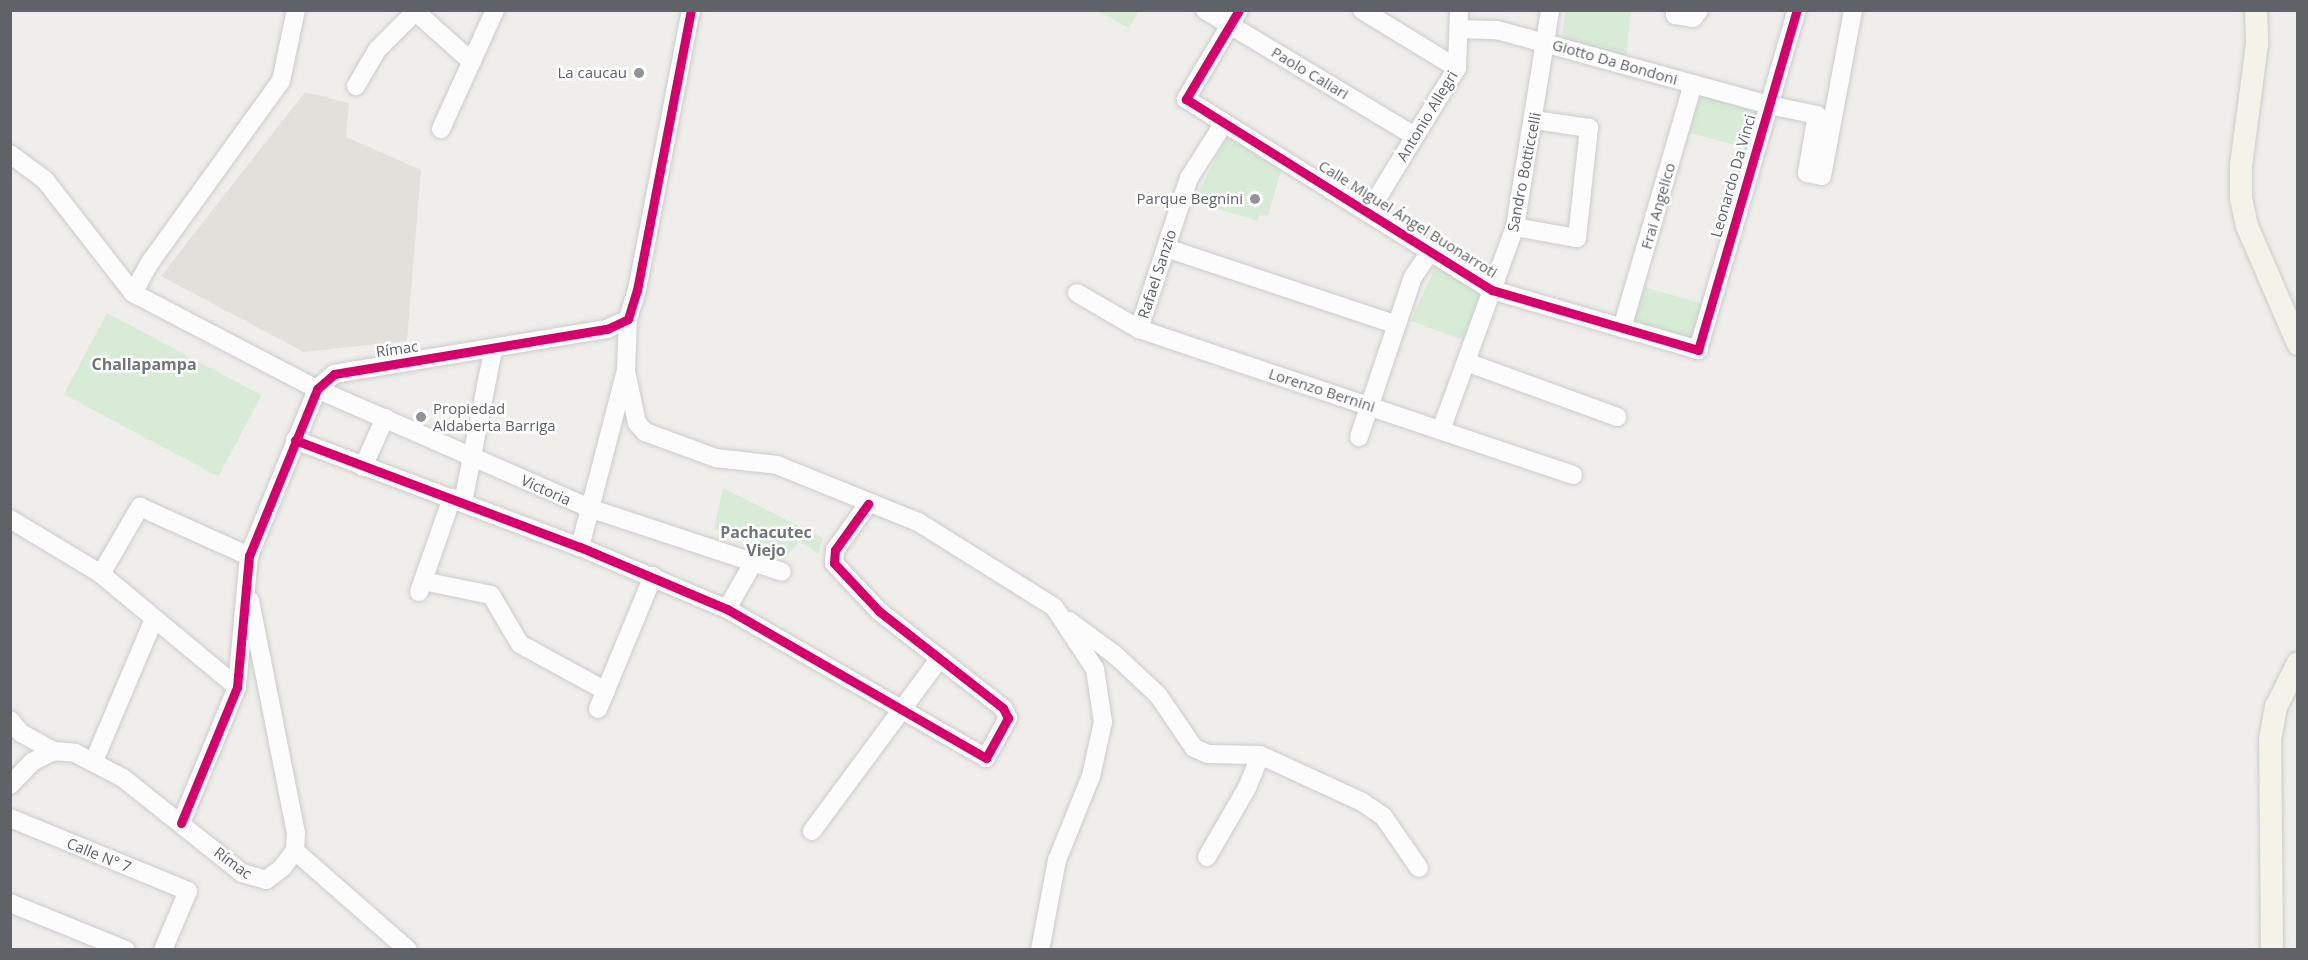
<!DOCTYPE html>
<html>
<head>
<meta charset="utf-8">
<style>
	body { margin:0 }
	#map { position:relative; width:2308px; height:960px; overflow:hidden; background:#efeeea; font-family:"Open Sans",sans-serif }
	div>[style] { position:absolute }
	.education>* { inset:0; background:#e2e0da }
	.green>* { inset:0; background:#d8ebd6; transform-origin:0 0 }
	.roads { filter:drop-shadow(0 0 2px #cbcccc) drop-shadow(0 0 2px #cbcccc) }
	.minor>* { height:18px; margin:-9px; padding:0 9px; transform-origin:9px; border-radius:9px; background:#fdfcfc }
	.major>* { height:22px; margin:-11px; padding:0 11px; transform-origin:11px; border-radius:11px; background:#f4f2e9 }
	.cycleway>* { height:9px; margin:-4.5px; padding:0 4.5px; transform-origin:4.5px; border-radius:4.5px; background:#d6006c }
	.dots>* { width:16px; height:16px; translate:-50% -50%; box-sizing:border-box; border:3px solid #fff; border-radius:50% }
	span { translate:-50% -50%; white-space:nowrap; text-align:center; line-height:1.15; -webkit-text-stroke:5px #fff; paint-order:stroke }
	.street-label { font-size:15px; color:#5f6368 }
	.poi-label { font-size:15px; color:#5f6368 }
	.right { translate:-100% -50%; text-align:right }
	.left { translate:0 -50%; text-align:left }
	.neighbourhood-label { font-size:16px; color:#70757a; font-weight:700 }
	.frame { position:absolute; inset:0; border:12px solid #5f6368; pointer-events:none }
</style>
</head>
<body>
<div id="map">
	<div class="education">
		<div style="clip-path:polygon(305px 92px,349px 103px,346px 137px,421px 170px,407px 341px,304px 352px,161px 276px)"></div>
	</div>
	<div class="green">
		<div style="clip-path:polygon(1097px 11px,1139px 10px,1139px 11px,1129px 28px)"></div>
		<div style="clip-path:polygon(1565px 11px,1631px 11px,1626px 58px,1562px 40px)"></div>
		<div style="left:1700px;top:94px;width:64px;height:40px;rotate:15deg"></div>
		<div style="clip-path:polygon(1227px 136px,1282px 167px,1268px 216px,1260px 214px,1258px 221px,1194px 202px)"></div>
		<div style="clip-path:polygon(1435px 267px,1485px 296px,1469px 342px,1411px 321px)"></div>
		<div style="left:1644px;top:287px;width:62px;height:41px;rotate:16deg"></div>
		<div style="left:107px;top:313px;width:175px;height:92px;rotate:28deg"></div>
		<div style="clip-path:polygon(723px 488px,823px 538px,818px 554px,800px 541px,785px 557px,714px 529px)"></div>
	</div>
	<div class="roads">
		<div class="minor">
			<div style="left:1205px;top:10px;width:245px;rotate:31deg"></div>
			<div style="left:1239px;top:10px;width:104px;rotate:120.8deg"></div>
			<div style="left:1186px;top:99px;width:361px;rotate:32deg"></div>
			<div style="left:1492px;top:290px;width:215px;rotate:16.2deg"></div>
			<div style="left:1698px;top:350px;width:354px;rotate:-73.8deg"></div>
			<div style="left:1362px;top:10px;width:111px;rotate:31.4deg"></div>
			<div style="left:1675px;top:10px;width:5px;rotate:90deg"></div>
			<div style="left:1675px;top:15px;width:18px;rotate:9deg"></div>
			<div style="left:1693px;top:18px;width:10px;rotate:-53deg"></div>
			<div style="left:416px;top:12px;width:75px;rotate:41.8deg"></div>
			<div style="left:1459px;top:29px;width:38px;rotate:2deg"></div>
			<div style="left:1497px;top:30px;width:282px;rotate:15.4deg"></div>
			<div style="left:1769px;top:105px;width:49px;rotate:11.8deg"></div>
			<div style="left:1817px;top:115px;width:59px;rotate:99.8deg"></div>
			<div style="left:1807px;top:173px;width:15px;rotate:11deg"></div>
			<div style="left:1822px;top:176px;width:169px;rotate:-79.4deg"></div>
			<div style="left:356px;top:86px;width:42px;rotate:-59.7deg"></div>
			<div style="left:377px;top:50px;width:57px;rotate:-45deg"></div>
			<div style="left:441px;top:129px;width:131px;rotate:-65.6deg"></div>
			<div style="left:10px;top:154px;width:44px;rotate:36.6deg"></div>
			<div style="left:45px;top:180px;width:143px;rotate:52.1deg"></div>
			<div style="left:133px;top:293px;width:208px;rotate:27.6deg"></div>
			<div style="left:317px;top:389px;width:297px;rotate:23.6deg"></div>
			<div style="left:589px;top:508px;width:203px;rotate:18.3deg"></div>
			<div style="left:1368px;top:213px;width:170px;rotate:-58.5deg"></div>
			<div style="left:1457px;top:68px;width:58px;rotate:-88deg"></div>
			<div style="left:1515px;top:227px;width:63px;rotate:10.1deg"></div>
			<div style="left:1577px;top:238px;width:111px;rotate:-83.8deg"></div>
			<div style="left:1589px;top:128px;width:56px;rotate:-171.7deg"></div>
			<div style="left:1166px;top:248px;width:243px;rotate:18.4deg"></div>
			<div style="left:133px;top:293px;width:37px;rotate:-61deg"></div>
			<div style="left:151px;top:261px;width:222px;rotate:-54.2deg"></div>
			<div style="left:281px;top:81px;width:73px;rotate:-78.1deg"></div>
			<div style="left:1077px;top:293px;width:72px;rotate:30.1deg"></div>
			<div style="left:1139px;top:329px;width:458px;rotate:18.6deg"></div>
			<div style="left:1622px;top:328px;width:254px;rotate:-73.8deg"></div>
			<div style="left:1139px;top:329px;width:159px;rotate:-71.7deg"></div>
			<div style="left:1189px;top:178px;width:65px;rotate:-57.5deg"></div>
			<div style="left:1466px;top:362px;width:161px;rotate:20deg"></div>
			<div style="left:626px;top:371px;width:53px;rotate:78.1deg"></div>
			<div style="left:637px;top:423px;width:12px;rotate:48deg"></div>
			<div style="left:645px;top:432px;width:76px;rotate:20.1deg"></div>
			<div style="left:716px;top:458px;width:61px;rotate:6.5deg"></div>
			<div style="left:777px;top:465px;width:152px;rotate:22deg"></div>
			<div style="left:918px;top:522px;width:160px;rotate:32deg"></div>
			<div style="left:1054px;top:607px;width:74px;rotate:56.5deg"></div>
			<div style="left:1095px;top:669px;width:54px;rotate:81.4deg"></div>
			<div style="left:1103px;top:722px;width:55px;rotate:102.5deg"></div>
			<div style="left:1091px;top:776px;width:91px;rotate:112deg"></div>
			<div style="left:1057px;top:860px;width:92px;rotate:100.7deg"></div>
			<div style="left:1441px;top:430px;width:216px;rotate:-70deg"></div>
			<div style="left:1515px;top:227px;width:220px;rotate:-80.8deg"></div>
			<div style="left:1359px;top:437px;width:169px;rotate:-71.4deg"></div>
			<div style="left:1413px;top:277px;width:30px;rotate:-56deg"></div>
			<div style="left:295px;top:440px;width:304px;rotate:20.6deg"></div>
			<div style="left:580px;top:547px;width:160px;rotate:22.9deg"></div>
			<div style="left:727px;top:609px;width:299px;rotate:29.9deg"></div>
			<div style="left:986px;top:758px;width:46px;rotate:-61.2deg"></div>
			<div style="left:1008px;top:718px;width:11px;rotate:-117deg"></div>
			<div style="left:1003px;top:708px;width:157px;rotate:-142deg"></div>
			<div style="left:879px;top:611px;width:66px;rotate:-133.2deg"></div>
			<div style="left:834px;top:563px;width:13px;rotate:-86deg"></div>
			<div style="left:835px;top:550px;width:57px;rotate:-54.3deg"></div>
			<div style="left:363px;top:467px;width:54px;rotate:-65.8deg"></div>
			<div style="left:463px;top:502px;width:155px;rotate:-78.8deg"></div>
			<div style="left:10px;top:519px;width:106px;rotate:31.1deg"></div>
			<div style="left:101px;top:574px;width:177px;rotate:39.7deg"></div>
			<div style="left:580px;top:547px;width:182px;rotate:-75.4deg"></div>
			<div style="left:626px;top:371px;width:52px;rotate:-87.8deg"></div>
			<div style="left:101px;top:574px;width:78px;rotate:-59.8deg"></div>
			<div style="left:140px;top:507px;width:120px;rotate:24.2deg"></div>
			<div style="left:423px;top:581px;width:69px;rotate:11.6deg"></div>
			<div style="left:491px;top:595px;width:57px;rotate:59.4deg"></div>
			<div style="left:520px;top:644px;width:98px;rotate:28.7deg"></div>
			<div style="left:419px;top:592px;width:100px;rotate:-70.7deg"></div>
			<div style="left:727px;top:609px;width:53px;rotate:-60.5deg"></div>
			<div style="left:1069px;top:621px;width:56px;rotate:36.3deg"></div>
			<div style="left:1114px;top:654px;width:60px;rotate:43deg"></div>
			<div style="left:1158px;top:695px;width:64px;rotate:55.8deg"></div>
			<div style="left:1194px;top:748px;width:15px;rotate:23deg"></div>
			<div style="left:1208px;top:754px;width:52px;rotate:1.1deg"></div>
			<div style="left:1260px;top:755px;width:112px;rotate:24.7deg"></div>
			<div style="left:1362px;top:802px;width:25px;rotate:34deg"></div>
			<div style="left:1383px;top:816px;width:63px;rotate:55.3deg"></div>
			<div style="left:598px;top:709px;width:144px;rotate:-67.5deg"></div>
			<div style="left:10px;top:720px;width:17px;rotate:50deg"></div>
			<div style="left:21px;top:733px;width:38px;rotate:29deg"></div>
			<div style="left:94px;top:761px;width:154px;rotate:-67.1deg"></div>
			<div style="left:10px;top:785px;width:32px;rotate:-46deg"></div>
			<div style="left:32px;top:762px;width:25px;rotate:-27deg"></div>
			<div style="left:54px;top:751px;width:21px;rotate:5deg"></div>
			<div style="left:75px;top:753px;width:54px;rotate:27.5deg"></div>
			<div style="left:123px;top:778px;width:152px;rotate:38.6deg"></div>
			<div style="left:242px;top:873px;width:25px;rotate:16deg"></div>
			<div style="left:266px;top:880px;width:20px;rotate:-37deg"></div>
			<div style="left:282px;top:868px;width:21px;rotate:-53deg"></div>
			<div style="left:295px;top:851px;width:18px;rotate:-87deg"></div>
			<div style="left:296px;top:833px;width:237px;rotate:-101.2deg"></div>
			<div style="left:10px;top:818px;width:192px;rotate:22.3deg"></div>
			<div style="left:188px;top:891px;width:64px;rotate:113deg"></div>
			<div style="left:181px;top:823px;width:147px;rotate:-67.6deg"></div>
			<div style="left:237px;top:687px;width:132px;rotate:-84.8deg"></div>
			<div style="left:249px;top:556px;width:180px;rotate:-67.8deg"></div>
			<div style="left:317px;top:389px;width:23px;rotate:-41deg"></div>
			<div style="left:334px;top:374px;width:277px;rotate:-9.4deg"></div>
			<div style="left:607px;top:329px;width:23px;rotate:-25deg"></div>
			<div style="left:628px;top:319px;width:30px;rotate:-73deg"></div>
			<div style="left:637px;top:290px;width:285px;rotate:-79.1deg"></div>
			<div style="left:812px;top:831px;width:215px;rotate:-53.5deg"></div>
			<div style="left:295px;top:851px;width:150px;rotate:41.2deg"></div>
			<div style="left:1207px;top:857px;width:80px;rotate:-59.9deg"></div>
			<div style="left:1247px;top:788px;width:35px;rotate:-68deg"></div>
			<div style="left:10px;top:903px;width:125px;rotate:22.1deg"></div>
		</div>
		<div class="major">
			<div style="left:2256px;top:10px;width:34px;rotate:88deg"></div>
			<div style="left:2257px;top:44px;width:122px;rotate:97.5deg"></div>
			<div style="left:2241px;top:165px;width:33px;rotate:90deg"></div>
			<div style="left:2241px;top:198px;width:29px;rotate:78deg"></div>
			<div style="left:2247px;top:226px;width:129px;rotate:66.6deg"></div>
			<div style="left:2272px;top:950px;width:210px;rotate:-90.5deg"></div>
			<div style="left:2270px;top:740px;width:34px;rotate:-80deg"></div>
			<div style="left:2276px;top:707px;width:49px;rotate:-63.4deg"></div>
		</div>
	</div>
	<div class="cycleway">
		<div style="left:1239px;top:10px;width:104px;rotate:120.8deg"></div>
		<div style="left:1186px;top:99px;width:361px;rotate:32deg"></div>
		<div style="left:1492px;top:290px;width:215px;rotate:16.2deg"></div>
		<div style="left:1698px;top:350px;width:354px;rotate:-73.8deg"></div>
		<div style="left:295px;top:440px;width:304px;rotate:20.6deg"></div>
		<div style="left:580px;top:547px;width:160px;rotate:22.9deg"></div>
		<div style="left:727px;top:609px;width:299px;rotate:29.9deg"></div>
		<div style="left:986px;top:758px;width:46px;rotate:-61.2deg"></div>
		<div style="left:1008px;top:718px;width:11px;rotate:-117deg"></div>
		<div style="left:1003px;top:708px;width:157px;rotate:-142deg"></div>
		<div style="left:879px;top:611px;width:66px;rotate:-133.2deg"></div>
		<div style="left:834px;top:563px;width:13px;rotate:-86deg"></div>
		<div style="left:835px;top:550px;width:57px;rotate:-54.3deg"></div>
		<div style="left:181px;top:823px;width:147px;rotate:-67.6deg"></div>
		<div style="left:237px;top:687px;width:132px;rotate:-84.8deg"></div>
		<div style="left:249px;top:556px;width:180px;rotate:-67.8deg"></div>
		<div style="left:317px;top:389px;width:23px;rotate:-41deg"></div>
		<div style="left:334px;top:374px;width:277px;rotate:-9.4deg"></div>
		<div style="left:607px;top:329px;width:23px;rotate:-25deg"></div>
		<div style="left:628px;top:319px;width:30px;rotate:-73deg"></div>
		<div style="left:637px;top:290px;width:285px;rotate:-79.1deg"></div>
	</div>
	<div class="dots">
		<div style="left:639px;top:73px;background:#919496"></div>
		<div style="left:1255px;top:199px;background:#919496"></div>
		<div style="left:421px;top:417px;background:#919496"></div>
	</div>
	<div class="street-label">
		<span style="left:1615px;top:62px;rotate:16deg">Giotto Da Bondoni</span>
		<span style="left:1310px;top:73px;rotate:31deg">Paolo Caliari</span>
		<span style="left:1427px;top:116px;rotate:-59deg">Antonio Allegri</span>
		<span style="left:1524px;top:172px;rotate:-79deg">Sandro Botticcelli</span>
		<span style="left:1733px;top:176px;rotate:-74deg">Leonardo Da Vinci</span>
		<span style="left:1658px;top:206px;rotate:-74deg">Frai Angelico</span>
		<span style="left:1408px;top:219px;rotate:32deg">Calle Miguel Ángel Buonarroti</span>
		<span style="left:1157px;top:274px;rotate:-72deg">Rafael Sanzio</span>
		<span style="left:397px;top:349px;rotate:-8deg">Rímac</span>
		<span style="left:1322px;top:390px;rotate:18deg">Lorenzo Bernini</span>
		<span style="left:546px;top:490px;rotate:24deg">Victoria</span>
		<span style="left:99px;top:855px;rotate:22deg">Calle N° 7</span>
		<span style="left:233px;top:863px;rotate:36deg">Rímac</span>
	</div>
	<div class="poi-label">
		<span class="right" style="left:627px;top:73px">La caucau</span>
		<span class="right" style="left:1243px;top:199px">Parque Begnini</span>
		<span class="left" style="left:433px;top:417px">Propiedad<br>Aldaberta Barriga</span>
	</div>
	<div class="neighbourhood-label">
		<span style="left:144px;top:364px">Challapampa</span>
		<span style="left:766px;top:541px">Pachacutec<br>Viejo</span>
	</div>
	<div class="frame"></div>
</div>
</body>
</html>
